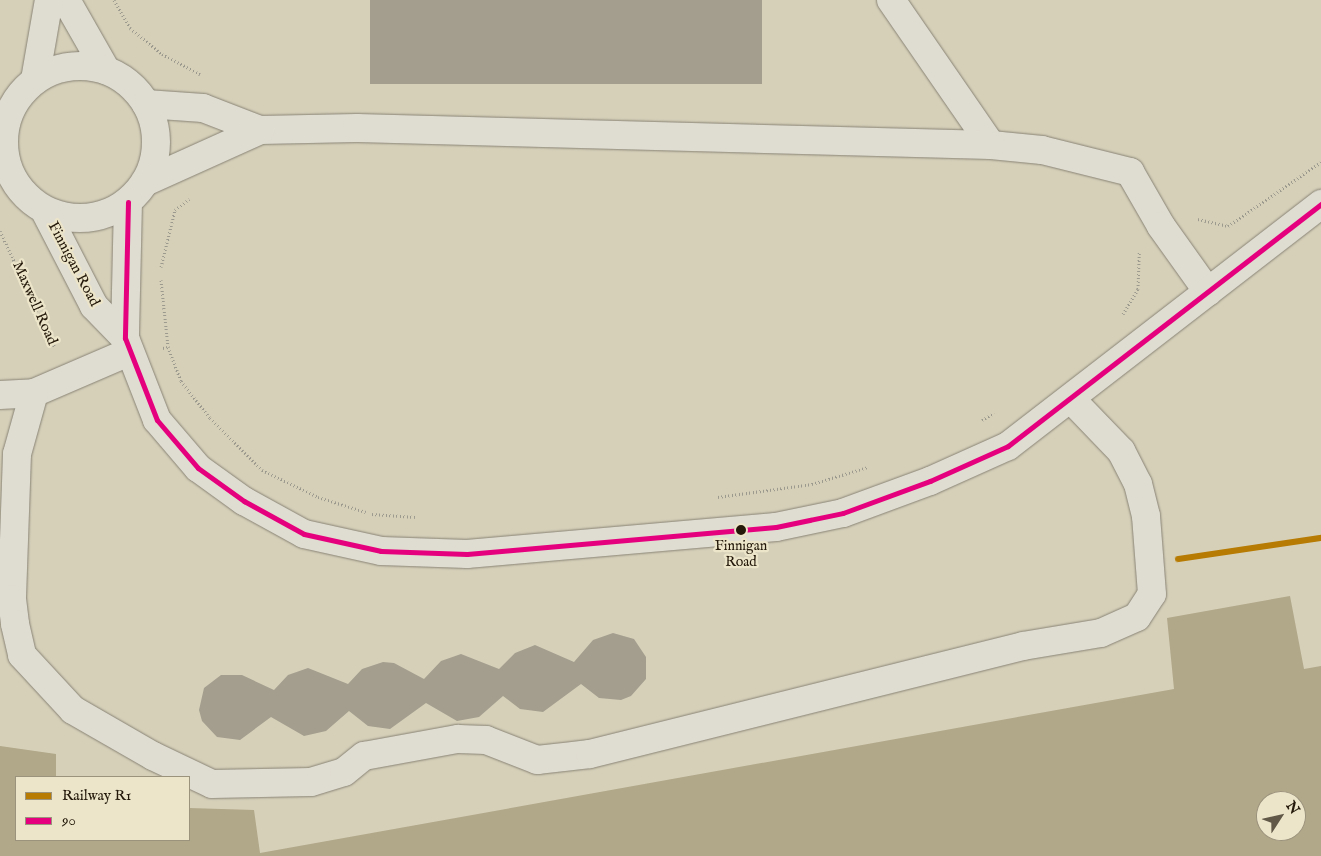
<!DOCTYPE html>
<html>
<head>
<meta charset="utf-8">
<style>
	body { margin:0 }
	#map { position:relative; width:1321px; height:856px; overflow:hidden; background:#d6d0b9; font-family:"IM FELL English",serif }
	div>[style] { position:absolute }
	.water>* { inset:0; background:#b1a789 }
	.building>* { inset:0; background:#a39e8e; transform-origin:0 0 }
	.path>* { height:3px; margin-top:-1.5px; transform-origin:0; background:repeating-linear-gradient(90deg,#9c998e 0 1px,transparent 0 3.5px) }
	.roads { filter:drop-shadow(0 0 1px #888375) drop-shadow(0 0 1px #888375) }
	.minor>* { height:28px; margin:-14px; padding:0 14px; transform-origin:14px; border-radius:14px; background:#dfdcd1 }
	.minor>.ring { margin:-14px; padding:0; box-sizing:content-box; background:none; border:28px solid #dfdcd1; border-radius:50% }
	.bus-1>* { height:5px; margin:-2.5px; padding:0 2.5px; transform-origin:2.5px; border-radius:2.5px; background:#e5007d }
	.rail-1>* { height:6px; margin:-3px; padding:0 3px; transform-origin:3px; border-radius:3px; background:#b77b03 }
	.dots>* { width:14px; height:14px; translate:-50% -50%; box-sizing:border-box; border:2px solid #ece5ca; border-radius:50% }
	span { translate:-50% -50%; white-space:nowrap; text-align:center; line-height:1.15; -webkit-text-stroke:4.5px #ece5ca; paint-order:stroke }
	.bus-label { font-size:14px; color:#231809 }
	.street-label { font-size:15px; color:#231809 }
	.legend { position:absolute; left:15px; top:776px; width:175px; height:65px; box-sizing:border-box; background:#ece5ca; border:1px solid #9c937d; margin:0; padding:6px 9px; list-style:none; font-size:15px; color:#231809 }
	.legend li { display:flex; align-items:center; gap:10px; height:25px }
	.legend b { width:25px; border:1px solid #9c937d }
	.north { position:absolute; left:1256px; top:791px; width:50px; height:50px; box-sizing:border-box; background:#ece5ca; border:1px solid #9c937d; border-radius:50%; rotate:55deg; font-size:14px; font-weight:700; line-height:20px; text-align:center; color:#231809 }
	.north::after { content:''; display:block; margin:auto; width:18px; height:22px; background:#625847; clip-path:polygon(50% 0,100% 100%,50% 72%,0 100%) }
</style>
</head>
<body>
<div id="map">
	<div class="water">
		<div style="clip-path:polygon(evenodd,1290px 596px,1304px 669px,1321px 666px,1321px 856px,0 856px,0 746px,56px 754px,56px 777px,16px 777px,16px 840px,189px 840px,189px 808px,254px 810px,260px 853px,1174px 689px,1167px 618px,1290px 596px,1266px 801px,1296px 801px,1296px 831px,1266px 831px,1266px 801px)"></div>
	</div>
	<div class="building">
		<div style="left:370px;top:0;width:392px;height:84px"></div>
		<div style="clip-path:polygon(613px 633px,634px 639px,646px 657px,646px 679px,631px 696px,621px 700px,599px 698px,581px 684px,543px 712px,520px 709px,503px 696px,479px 717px,457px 721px,426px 703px,390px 729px,368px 726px,349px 711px,326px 731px,304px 736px,271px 717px,240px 740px,217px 737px,202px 721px,199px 710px,204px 688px,221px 675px,242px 675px,274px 690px,288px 675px,308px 668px,348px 684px,362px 669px,383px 662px,394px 663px,424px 679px,441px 661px,461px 654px,499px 669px,515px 653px,535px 645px,574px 662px,593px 640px)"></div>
	</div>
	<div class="path">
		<div style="left:114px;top:0;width:32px;rotate:60deg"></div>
		<div style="left:130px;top:28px;width:41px;rotate:39.1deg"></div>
		<div style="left:162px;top:54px;width:43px;rotate:27.8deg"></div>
		<div style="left:1198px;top:219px;width:31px;rotate:13deg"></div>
		<div style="left:1228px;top:226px;width:113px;rotate:-34.5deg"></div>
		<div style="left:0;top:231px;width:129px;rotate:64.8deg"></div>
		<div style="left:161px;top:267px;width:59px;rotate:-76.2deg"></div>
		<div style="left:175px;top:210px;width:18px;rotate:-38deg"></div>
		<div style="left:161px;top:280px;width:67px;rotate:84deg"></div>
		<div style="left:1123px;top:314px;width:29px;rotate:-59deg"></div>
		<div style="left:1138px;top:289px;width:37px;rotate:-88deg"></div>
		<div style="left:163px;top:348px;width:5px;rotate:-11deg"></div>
		<div style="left:168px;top:347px;width:36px;rotate:69deg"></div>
		<div style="left:181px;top:381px;width:47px;rotate:51.9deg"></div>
		<div style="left:210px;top:418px;width:74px;rotate:45deg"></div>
		<div style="left:262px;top:470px;width:62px;rotate:25.7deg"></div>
		<div style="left:318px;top:497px;width:50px;rotate:17.4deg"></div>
		<div style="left:982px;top:420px;width:14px;rotate:-30deg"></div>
		<div style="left:718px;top:497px;width:95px;rotate:-7.9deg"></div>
		<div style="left:812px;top:484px;width:59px;rotate:-16.9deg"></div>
		<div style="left:372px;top:514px;width:43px;rotate:4deg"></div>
	</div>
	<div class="roads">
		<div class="minor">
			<div style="left:66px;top:0;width:81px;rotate:60.3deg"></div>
			<div style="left:891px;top:0;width:176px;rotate:55.4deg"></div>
			<div style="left:991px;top:145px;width:51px;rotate:5.6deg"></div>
			<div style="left:1042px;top:150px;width:91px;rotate:14deg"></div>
			<div style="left:1130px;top:172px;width:62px;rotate:60.1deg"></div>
			<div style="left:1161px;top:226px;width:81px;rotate:54.5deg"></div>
			<div class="ring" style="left:4px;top:66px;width:124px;height:124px"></div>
			<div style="left:35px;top:80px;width:81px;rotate:-80.1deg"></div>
			<div style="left:146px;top:104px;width:57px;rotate:4deg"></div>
			<div style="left:203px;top:108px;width:61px;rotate:21.1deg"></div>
			<div style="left:260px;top:130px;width:97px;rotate:-1.2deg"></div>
			<div style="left:357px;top:128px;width:634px;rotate:1.54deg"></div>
			<div style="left:145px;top:182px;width:126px;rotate:-24.3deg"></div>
			<div style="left:128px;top:202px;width:136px;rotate:91.3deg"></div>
			<div style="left:125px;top:338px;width:88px;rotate:68.7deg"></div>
			<div style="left:157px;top:420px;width:63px;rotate:49.5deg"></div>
			<div style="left:198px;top:468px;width:57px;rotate:35.7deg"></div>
			<div style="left:244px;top:501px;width:68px;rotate:28.8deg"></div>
			<div style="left:304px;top:534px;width:79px;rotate:12.4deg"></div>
			<div style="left:381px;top:551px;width:86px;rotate:2deg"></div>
			<div style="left:467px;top:554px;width:310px;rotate:-5deg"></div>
			<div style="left:776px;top:527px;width:68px;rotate:-11.8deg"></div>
			<div style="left:843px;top:513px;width:93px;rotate:-20.2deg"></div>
			<div style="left:930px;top:481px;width:85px;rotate:-24.2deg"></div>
			<div style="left:1008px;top:446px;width:396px;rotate:-37.7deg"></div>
			<div style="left:45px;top:211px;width:107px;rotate:62.7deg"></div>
			<div style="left:94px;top:306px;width:45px;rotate:45.9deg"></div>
			<div style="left:129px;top:352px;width:103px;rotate:156.7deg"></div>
			<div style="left:34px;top:393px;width:63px;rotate:105.6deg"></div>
			<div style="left:17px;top:454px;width:145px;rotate:92deg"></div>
			<div style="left:12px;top:599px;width:25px;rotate:83deg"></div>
			<div style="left:15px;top:624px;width:32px;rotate:77deg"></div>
			<div style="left:22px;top:655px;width:75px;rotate:47.2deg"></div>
			<div style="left:73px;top:710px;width:92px;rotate:29.9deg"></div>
			<div style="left:153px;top:756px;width:65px;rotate:25.4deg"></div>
			<div style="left:212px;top:784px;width:99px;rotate:-1.2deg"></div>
			<div style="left:311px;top:782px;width:34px;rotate:-17deg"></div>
			<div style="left:344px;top:772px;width:26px;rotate:-39deg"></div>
			<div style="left:364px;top:756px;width:96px;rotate:-10.3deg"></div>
			<div style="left:458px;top:739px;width:28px;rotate:2deg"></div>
			<div style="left:486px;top:740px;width:55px;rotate:21.4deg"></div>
			<div style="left:537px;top:760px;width:53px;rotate:-6.5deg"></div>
			<div style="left:590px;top:754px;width:446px;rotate:-14deg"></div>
			<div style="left:1023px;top:646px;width:79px;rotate:-9.5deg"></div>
			<div style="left:1101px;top:633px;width:39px;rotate:-24deg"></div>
			<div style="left:1137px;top:617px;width:27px;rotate:-57deg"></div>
			<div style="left:1152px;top:594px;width:78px;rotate:-94.4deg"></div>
			<div style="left:1146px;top:516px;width:33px;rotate:-104deg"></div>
			<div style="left:1138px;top:484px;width:37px;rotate:-117deg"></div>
			<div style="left:1121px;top:451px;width:71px;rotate:-133.9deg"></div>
			<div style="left:0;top:395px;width:34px;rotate:-3deg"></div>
		</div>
	</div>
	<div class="bus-1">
		<div style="left:128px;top:202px;width:136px;rotate:91.3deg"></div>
		<div style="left:125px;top:338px;width:88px;rotate:68.7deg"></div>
		<div style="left:157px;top:420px;width:63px;rotate:49.5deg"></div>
		<div style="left:198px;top:468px;width:57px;rotate:35.7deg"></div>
		<div style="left:244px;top:501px;width:68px;rotate:28.8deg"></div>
		<div style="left:304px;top:534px;width:79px;rotate:12.4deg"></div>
		<div style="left:381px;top:551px;width:86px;rotate:2deg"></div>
		<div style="left:467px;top:554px;width:310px;rotate:-5deg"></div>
		<div style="left:776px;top:527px;width:68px;rotate:-11.8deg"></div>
		<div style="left:843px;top:513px;width:93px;rotate:-20.2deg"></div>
		<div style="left:930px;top:481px;width:85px;rotate:-24.2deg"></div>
		<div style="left:1008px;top:446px;width:396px;rotate:-37.7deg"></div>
	</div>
	<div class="rail-1">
		<div style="left:1178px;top:559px;width:145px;rotate:-8.4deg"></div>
	</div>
	<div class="dots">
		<div style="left:741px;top:530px;background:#231809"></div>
	</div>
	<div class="bus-label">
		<span style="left:741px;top:554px">Finnigan<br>Road</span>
	</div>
	<div class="street-label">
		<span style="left:74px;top:264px;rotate:62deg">Finnigan Road</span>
		<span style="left:35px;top:303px;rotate:66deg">Maxwell Road</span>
	</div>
	<ul class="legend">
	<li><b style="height:6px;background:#b77b03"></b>Railway R1</li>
	<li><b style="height:6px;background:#e5007d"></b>90</li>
	</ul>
	<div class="north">N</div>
</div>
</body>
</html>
